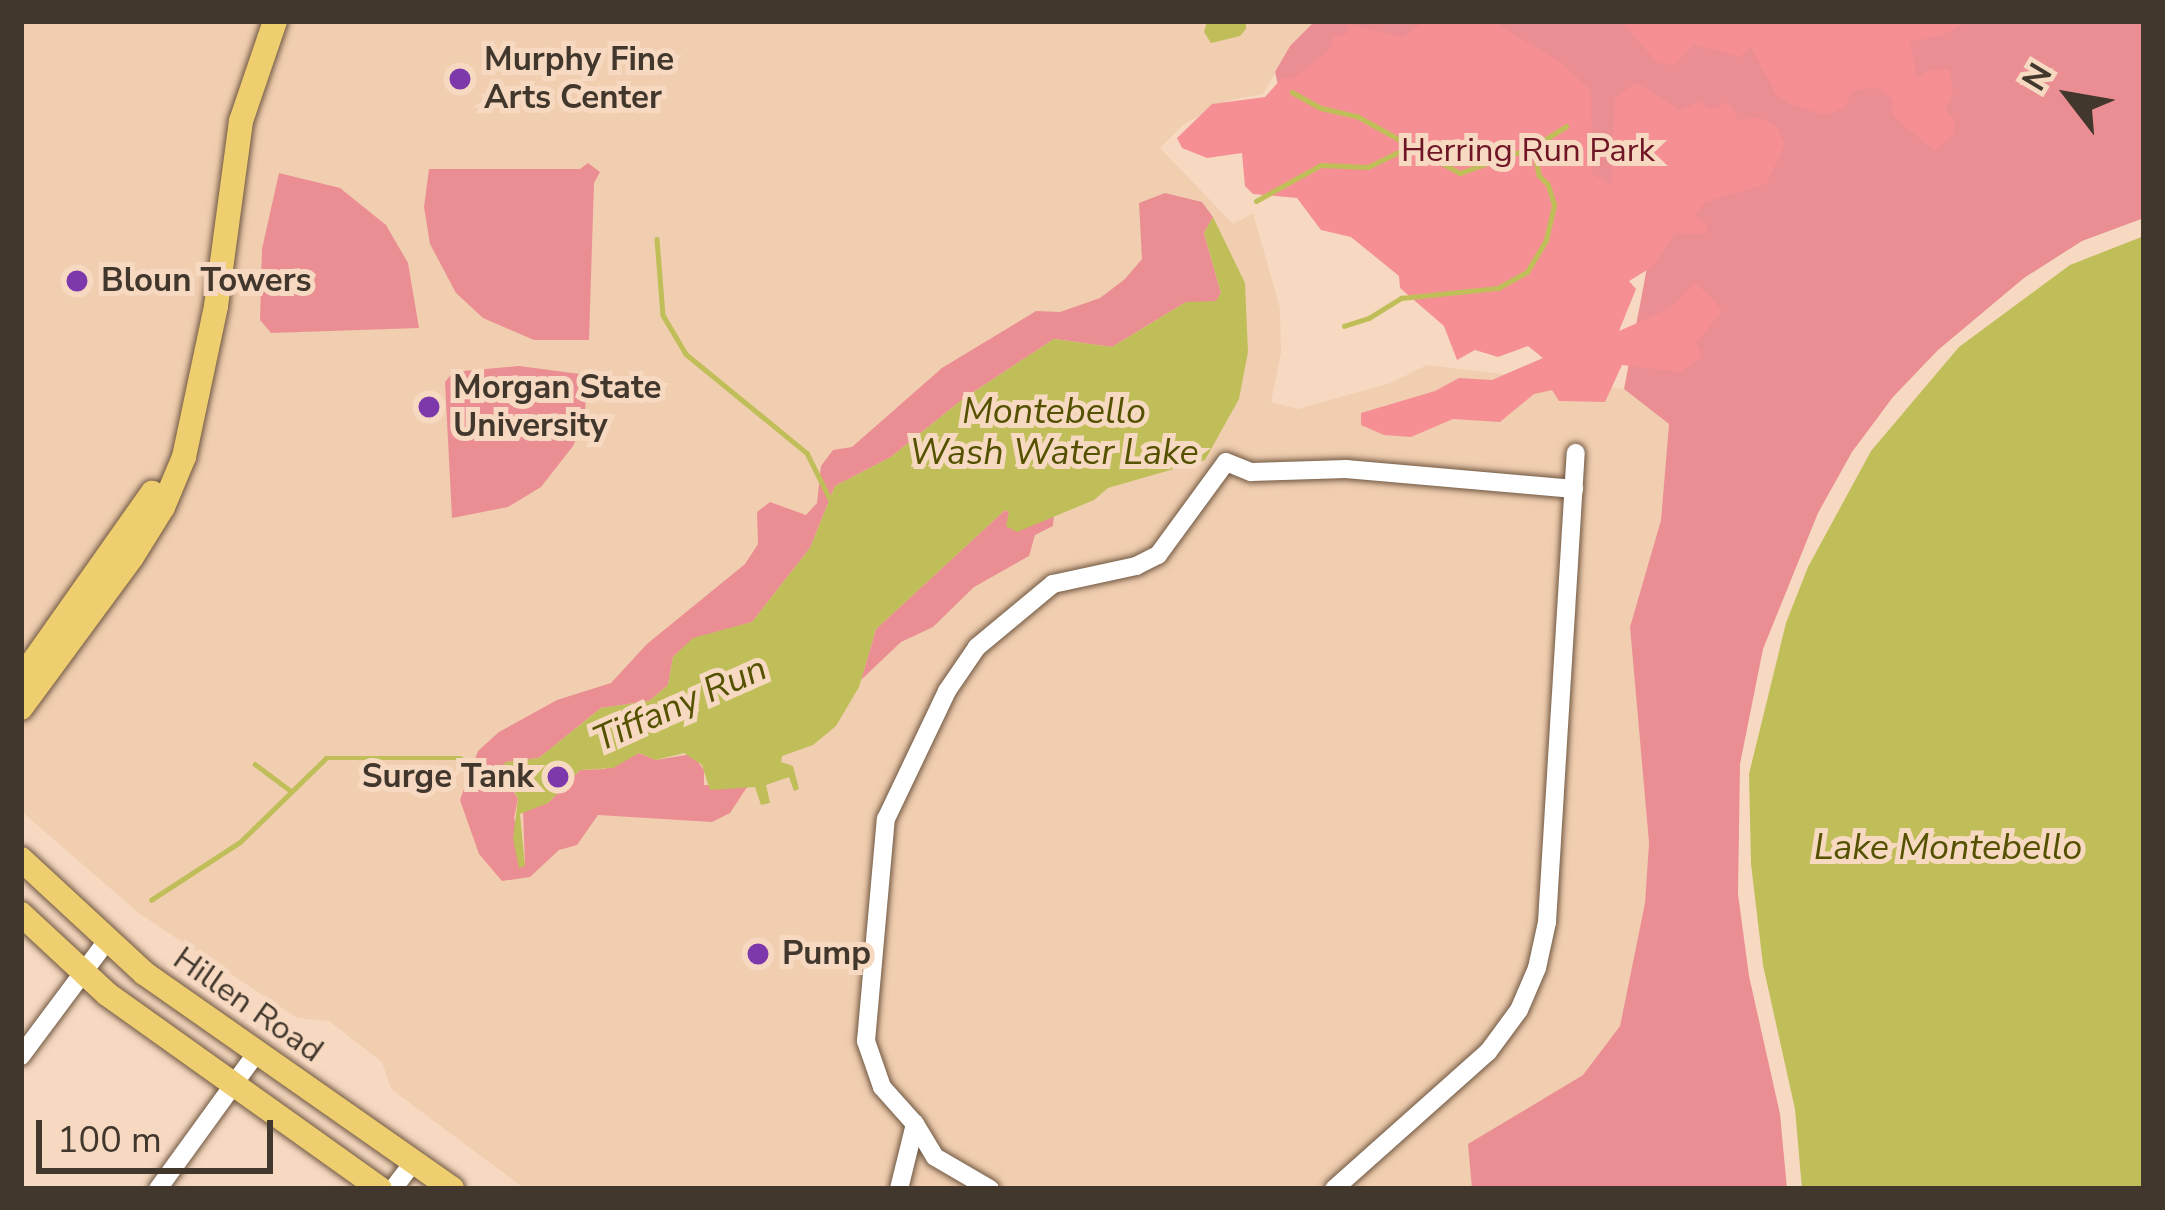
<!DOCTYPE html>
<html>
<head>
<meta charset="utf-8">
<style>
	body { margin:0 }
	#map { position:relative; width:2165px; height:1210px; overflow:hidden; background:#f6d9c0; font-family:"Nunito Sans",sans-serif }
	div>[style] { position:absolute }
	.built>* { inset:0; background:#f1ceb0 }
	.green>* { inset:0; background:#eb8e93 }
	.forest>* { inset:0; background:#f58f94 }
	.water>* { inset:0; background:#bfbe59 }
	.stream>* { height:4.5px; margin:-2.25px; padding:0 2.25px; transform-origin:2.25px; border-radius:2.25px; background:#bfbe59 }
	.roads { filter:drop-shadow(0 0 3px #6f5741) drop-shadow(0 0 3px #6f5741) }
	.minor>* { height:18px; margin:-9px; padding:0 9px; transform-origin:9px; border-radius:9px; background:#fff }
	.major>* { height:24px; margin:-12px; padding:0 12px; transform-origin:12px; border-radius:12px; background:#efce6f }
	.dots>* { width:33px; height:33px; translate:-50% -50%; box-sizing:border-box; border:6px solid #f6d9c0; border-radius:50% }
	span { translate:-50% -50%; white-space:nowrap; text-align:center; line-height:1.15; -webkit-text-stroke:10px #f6d9c0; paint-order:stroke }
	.poi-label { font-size:33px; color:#42372d; font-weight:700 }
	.left { translate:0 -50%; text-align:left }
	.right { translate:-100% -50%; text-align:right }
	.park-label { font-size:33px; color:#6f1525 }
	.street-label { font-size:33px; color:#42372d }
	.water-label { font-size:36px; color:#545200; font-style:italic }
	.frame { position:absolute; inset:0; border:24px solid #42372d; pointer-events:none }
	.north { position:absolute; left:2009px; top:36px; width:120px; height:120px; -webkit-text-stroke:9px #f6d9c0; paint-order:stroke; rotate:301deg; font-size:33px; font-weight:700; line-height:48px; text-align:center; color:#42372d }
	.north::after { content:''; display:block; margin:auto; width:42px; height:54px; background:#42372d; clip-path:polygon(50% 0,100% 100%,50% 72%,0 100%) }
	.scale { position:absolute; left:36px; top:1120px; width:237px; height:54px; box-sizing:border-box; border:6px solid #42372d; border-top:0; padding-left:15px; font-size:36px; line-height:42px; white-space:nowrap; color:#42372d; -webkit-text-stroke:9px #f6d9c0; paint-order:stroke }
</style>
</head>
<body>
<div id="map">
	<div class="built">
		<div style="clip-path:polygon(21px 21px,1315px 21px,1290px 46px,1263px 94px,1226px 101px,1183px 125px,1160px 148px,1233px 224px,1253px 213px,1280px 308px,1281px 353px,1271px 402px,1298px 409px,1391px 383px,1427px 365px,1624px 389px,1669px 424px,1661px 520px,1630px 627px,1649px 843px,1645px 903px,1620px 1026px,1583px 1075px,1469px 1144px,1472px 1189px,525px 1189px,391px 1089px,382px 1062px,329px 1021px,297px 1018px,140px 914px,21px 811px)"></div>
	</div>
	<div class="green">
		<div style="clip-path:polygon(1315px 21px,2144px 21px,2144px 218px,2082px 241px,2024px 278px,1938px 350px,1893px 397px,1852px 452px,1818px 513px,1763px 649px,1740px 764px,1738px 894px,1749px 976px,1780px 1114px,1787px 1189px,1472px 1189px,1468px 1144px,1583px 1075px,1620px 1026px,1645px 903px,1649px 843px,1630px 627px,1661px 520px,1669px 424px,1624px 389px,1655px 225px,1305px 202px,1275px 72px,1290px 46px)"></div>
		<div style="clip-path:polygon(588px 163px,600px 172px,594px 183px,589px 340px,534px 340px,483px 318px,456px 293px,430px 244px,424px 207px,429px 169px,580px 169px)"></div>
		<div style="clip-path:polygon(279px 173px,340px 188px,386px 225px,408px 263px,419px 328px,271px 333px,260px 320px,262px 249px)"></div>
		<div style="clip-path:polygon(1165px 193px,1202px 202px,1213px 217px,1204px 233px,1221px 293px,1216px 302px,1186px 302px,1112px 347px,1054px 339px,963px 399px,891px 457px,835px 486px,810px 548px,752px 622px,693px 639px,673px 657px,668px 685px,649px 701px,601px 708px,539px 758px,506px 762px,500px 769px,518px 799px,514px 818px,525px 866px,523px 810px,548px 803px,580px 770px,605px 769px,639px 753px,656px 760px,692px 754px,704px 770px,704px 785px,747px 787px,730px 813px,712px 822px,598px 815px,577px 845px,559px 850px,530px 877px,502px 881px,479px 854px,460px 800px,478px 751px,499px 732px,557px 700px,611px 683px,647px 644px,745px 564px,758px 544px,757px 512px,770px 502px,806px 515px,817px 503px,821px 466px,833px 450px,852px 447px,942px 368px,1036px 311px,1060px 312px,1100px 298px,1125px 279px,1142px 259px,1139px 203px)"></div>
		<div style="clip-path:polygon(519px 366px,588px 375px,584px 422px,573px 446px,541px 487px,508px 507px,452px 518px,445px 382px,453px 372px)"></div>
		<div style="clip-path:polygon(1005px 510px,1027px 524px,1054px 514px,1053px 526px,1035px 535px,1029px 556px,974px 587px,933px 627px,901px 642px,861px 680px,876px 629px)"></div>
	</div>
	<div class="forest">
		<div style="clip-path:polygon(1424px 21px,1491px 21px,1562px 63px,1591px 91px,1592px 174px,1611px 185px,1615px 99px,1629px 87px,1638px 84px,1680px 110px,1699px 102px,1710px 109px,1728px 103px,1739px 121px,1758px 117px,1776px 126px,1785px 144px,1766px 184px,1705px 202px,1695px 216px,1707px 224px,1706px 234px,1675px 233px,1652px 267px,1629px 281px,1636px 289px,1619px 331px,1671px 308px,1694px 283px,1708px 294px,1722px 311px,1696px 343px,1703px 356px,1681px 372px,1622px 365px,1605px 402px,1559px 401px,1552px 390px,1534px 394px,1500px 422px,1453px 419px,1411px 437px,1384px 435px,1361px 425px,1361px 413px,1435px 391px,1459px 378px,1492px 380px,1543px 358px,1528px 346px,1498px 357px,1475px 350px,1457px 360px,1444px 326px,1400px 288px,1399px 276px,1351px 237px,1321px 230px,1297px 198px,1253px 194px,1245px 186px,1242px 153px,1207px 158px,1182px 148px,1177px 138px,1212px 104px,1265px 97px,1282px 78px,1293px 78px,1328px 52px,1334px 37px,1348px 33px,1349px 24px,1403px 37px)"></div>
		<div style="clip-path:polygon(1621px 21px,1968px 21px,1943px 35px,1910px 42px,1917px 79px,1932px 69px,1949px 70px,1953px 93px,1945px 110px,1955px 120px,1953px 134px,1935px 151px,1893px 116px,1892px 99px,1875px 87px,1852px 91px,1844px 108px,1825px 115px,1792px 105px,1776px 94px,1750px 46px,1740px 57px,1693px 44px,1675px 65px,1658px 63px)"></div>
	</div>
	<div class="water">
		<div style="clip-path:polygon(1207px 21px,1246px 21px,1246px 29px,1240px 36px,1211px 43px,1204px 32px)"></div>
		<div style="clip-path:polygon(1213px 217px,1245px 283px,1248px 352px,1239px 399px,1205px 460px,1108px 488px,1094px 500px,1017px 532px,1006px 526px,1009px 512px,1005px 510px,876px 629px,859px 687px,836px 726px,813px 745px,782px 756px,781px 762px,793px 766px,799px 789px,794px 791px,789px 777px,766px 785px,770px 803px,761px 805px,755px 787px,710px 790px,702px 765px,684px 753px,656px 760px,639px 753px,613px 768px,580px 770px,548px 803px,520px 814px,525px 866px,519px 868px,513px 838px,518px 799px,507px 775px,493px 788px,487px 784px,506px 762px,539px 758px,601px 708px,649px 701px,668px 685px,673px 657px,693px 638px,752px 622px,810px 548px,835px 486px,891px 457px,963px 399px,1054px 339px,1112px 347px,1186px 302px,1216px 301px,1221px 293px,1204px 233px)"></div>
		<div style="clip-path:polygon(2144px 236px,2144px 1189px,1802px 1189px,1795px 1109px,1763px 965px,1751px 864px,1749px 774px,1786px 623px,1808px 567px,1871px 451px,1959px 347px,2070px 265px)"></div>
	</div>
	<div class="stream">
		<div style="left:1292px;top:92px;width:33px;rotate:29deg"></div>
		<div style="left:1321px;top:108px;width:37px;rotate:13deg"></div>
		<div style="left:1357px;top:116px;width:118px;rotate:29deg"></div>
		<div style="left:1460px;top:173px;width:77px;rotate:-19.6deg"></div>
		<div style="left:1533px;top:147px;width:39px;rotate:-32deg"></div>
		<div style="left:1256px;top:201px;width:74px;rotate:-29deg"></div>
		<div style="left:1321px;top:165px;width:47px;rotate:2.4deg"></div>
		<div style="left:1368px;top:167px;width:50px;rotate:-26.1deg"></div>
		<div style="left:657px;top:239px;width:76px;rotate:85.5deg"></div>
		<div style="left:663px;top:315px;width:45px;rotate:59.5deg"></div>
		<div style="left:686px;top:354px;width:156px;rotate:39.3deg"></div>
		<div style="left:807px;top:453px;width:51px;rotate:63.4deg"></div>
		<div style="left:1344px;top:326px;width:26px;rotate:-18deg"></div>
		<div style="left:1369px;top:318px;width:38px;rotate:-32deg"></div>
		<div style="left:1401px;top:298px;width:98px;rotate:-5.9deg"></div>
		<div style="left:1498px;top:288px;width:33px;rotate:-29deg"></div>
		<div style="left:1527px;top:272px;width:37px;rotate:-59deg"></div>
		<div style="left:1546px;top:240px;width:36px;rotate:-77deg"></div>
		<div style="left:1554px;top:205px;width:21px;rotate:-107deg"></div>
		<div style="left:1548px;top:185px;width:13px;rotate:-135deg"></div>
		<div style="left:1539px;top:176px;width:30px;rotate:-102deg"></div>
		<div style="left:255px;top:764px;width:45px;rotate:36.9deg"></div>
		<div style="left:151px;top:900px;width:106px;rotate:-33.1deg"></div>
		<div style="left:240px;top:842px;width:120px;rotate:-44.3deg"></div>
		<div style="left:326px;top:758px;width:134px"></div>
		<div style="left:460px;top:758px;width:40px;rotate:34deg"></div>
	</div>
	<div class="roads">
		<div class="minor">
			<div style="left:21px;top:1056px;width:142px;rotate:-53.3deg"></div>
			<div style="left:158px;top:1189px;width:170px;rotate:-54.1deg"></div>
			<div style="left:393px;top:1189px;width:34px;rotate:-53deg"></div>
			<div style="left:899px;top:1189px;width:67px;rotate:-76.2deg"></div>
			<div style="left:990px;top:1189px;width:64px;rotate:-149.8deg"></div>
			<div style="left:935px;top:1157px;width:39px;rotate:-121deg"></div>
			<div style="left:915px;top:1124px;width:50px;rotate:-131.7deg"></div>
			<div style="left:882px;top:1087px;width:49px;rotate:-109.2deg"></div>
			<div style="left:866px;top:1041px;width:223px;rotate:-84.9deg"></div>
			<div style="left:886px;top:819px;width:142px;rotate:-64.5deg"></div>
			<div style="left:947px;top:691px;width:53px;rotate:-55.7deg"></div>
			<div style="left:977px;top:647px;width:99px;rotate:-39.7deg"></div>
			<div style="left:1053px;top:584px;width:85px;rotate:-12.2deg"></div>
			<div style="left:1136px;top:566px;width:25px;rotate:-27deg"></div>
			<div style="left:1158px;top:555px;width:115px;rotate:-53.8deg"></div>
			<div style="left:1226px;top:462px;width:27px;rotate:22deg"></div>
			<div style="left:1251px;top:472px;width:95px;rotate:-1.8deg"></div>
			<div style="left:1346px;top:469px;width:229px;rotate:5deg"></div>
			<div style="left:1334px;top:1189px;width:206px;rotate:-41.7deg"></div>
			<div style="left:1488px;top:1052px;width:52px;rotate:-53.6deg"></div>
			<div style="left:1519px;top:1010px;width:46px;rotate:-66.8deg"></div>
			<div style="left:1537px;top:968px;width:47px;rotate:-77.7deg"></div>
			<div style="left:1547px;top:922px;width:470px;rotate:-86.5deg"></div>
		</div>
		<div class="major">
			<div style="left:21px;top:679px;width:228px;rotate:-54.8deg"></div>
			<div style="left:21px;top:708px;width:187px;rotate:-53.7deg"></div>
			<div style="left:132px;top:557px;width:59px;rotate:-58.2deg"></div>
			<div style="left:163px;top:507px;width:54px;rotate:-67.2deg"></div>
			<div style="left:184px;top:457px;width:154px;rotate:-78deg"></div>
			<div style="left:216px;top:306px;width:187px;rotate:-82.3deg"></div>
			<div style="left:241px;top:121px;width:106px;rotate:-71.2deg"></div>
			<div style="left:21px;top:859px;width:168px;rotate:42.8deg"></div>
			<div style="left:144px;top:973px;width:376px;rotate:35deg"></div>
			<div style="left:21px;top:914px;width:117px;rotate:42.9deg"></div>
			<div style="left:107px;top:994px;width:335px;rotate:35.5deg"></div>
		</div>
	</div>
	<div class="dots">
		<div style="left:460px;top:79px;background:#7d39ac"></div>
		<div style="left:77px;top:281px;background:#7d39ac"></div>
		<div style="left:429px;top:407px;background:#7d39ac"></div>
		<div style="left:558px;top:777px;background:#7d39ac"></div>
		<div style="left:758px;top:954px;background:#7d39ac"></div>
	</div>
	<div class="poi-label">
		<span class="left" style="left:484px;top:79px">Murphy Fine<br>Arts Center</span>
		<span class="left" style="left:101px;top:281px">Bloun Towers</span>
		<span class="left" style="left:453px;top:407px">Morgan State<br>University</span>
		<span class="right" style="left:534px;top:777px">Surge Tank</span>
		<span class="left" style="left:782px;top:954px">Pump</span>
	</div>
	<div class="park-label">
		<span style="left:1528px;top:151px">Herring Run Park</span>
	</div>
	<div class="street-label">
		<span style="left:248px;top:1005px;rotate:35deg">Hillen Road</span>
	</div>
	<div class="water-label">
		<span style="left:1054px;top:432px">Montebello<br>Wash Water Lake</span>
		<span style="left:680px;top:704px;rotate:-24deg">Tiffany Run</span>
		<span style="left:1948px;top:848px">Lake Montebello</span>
	</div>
	<div class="frame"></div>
	<div class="north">N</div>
	<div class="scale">100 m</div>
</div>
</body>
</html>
